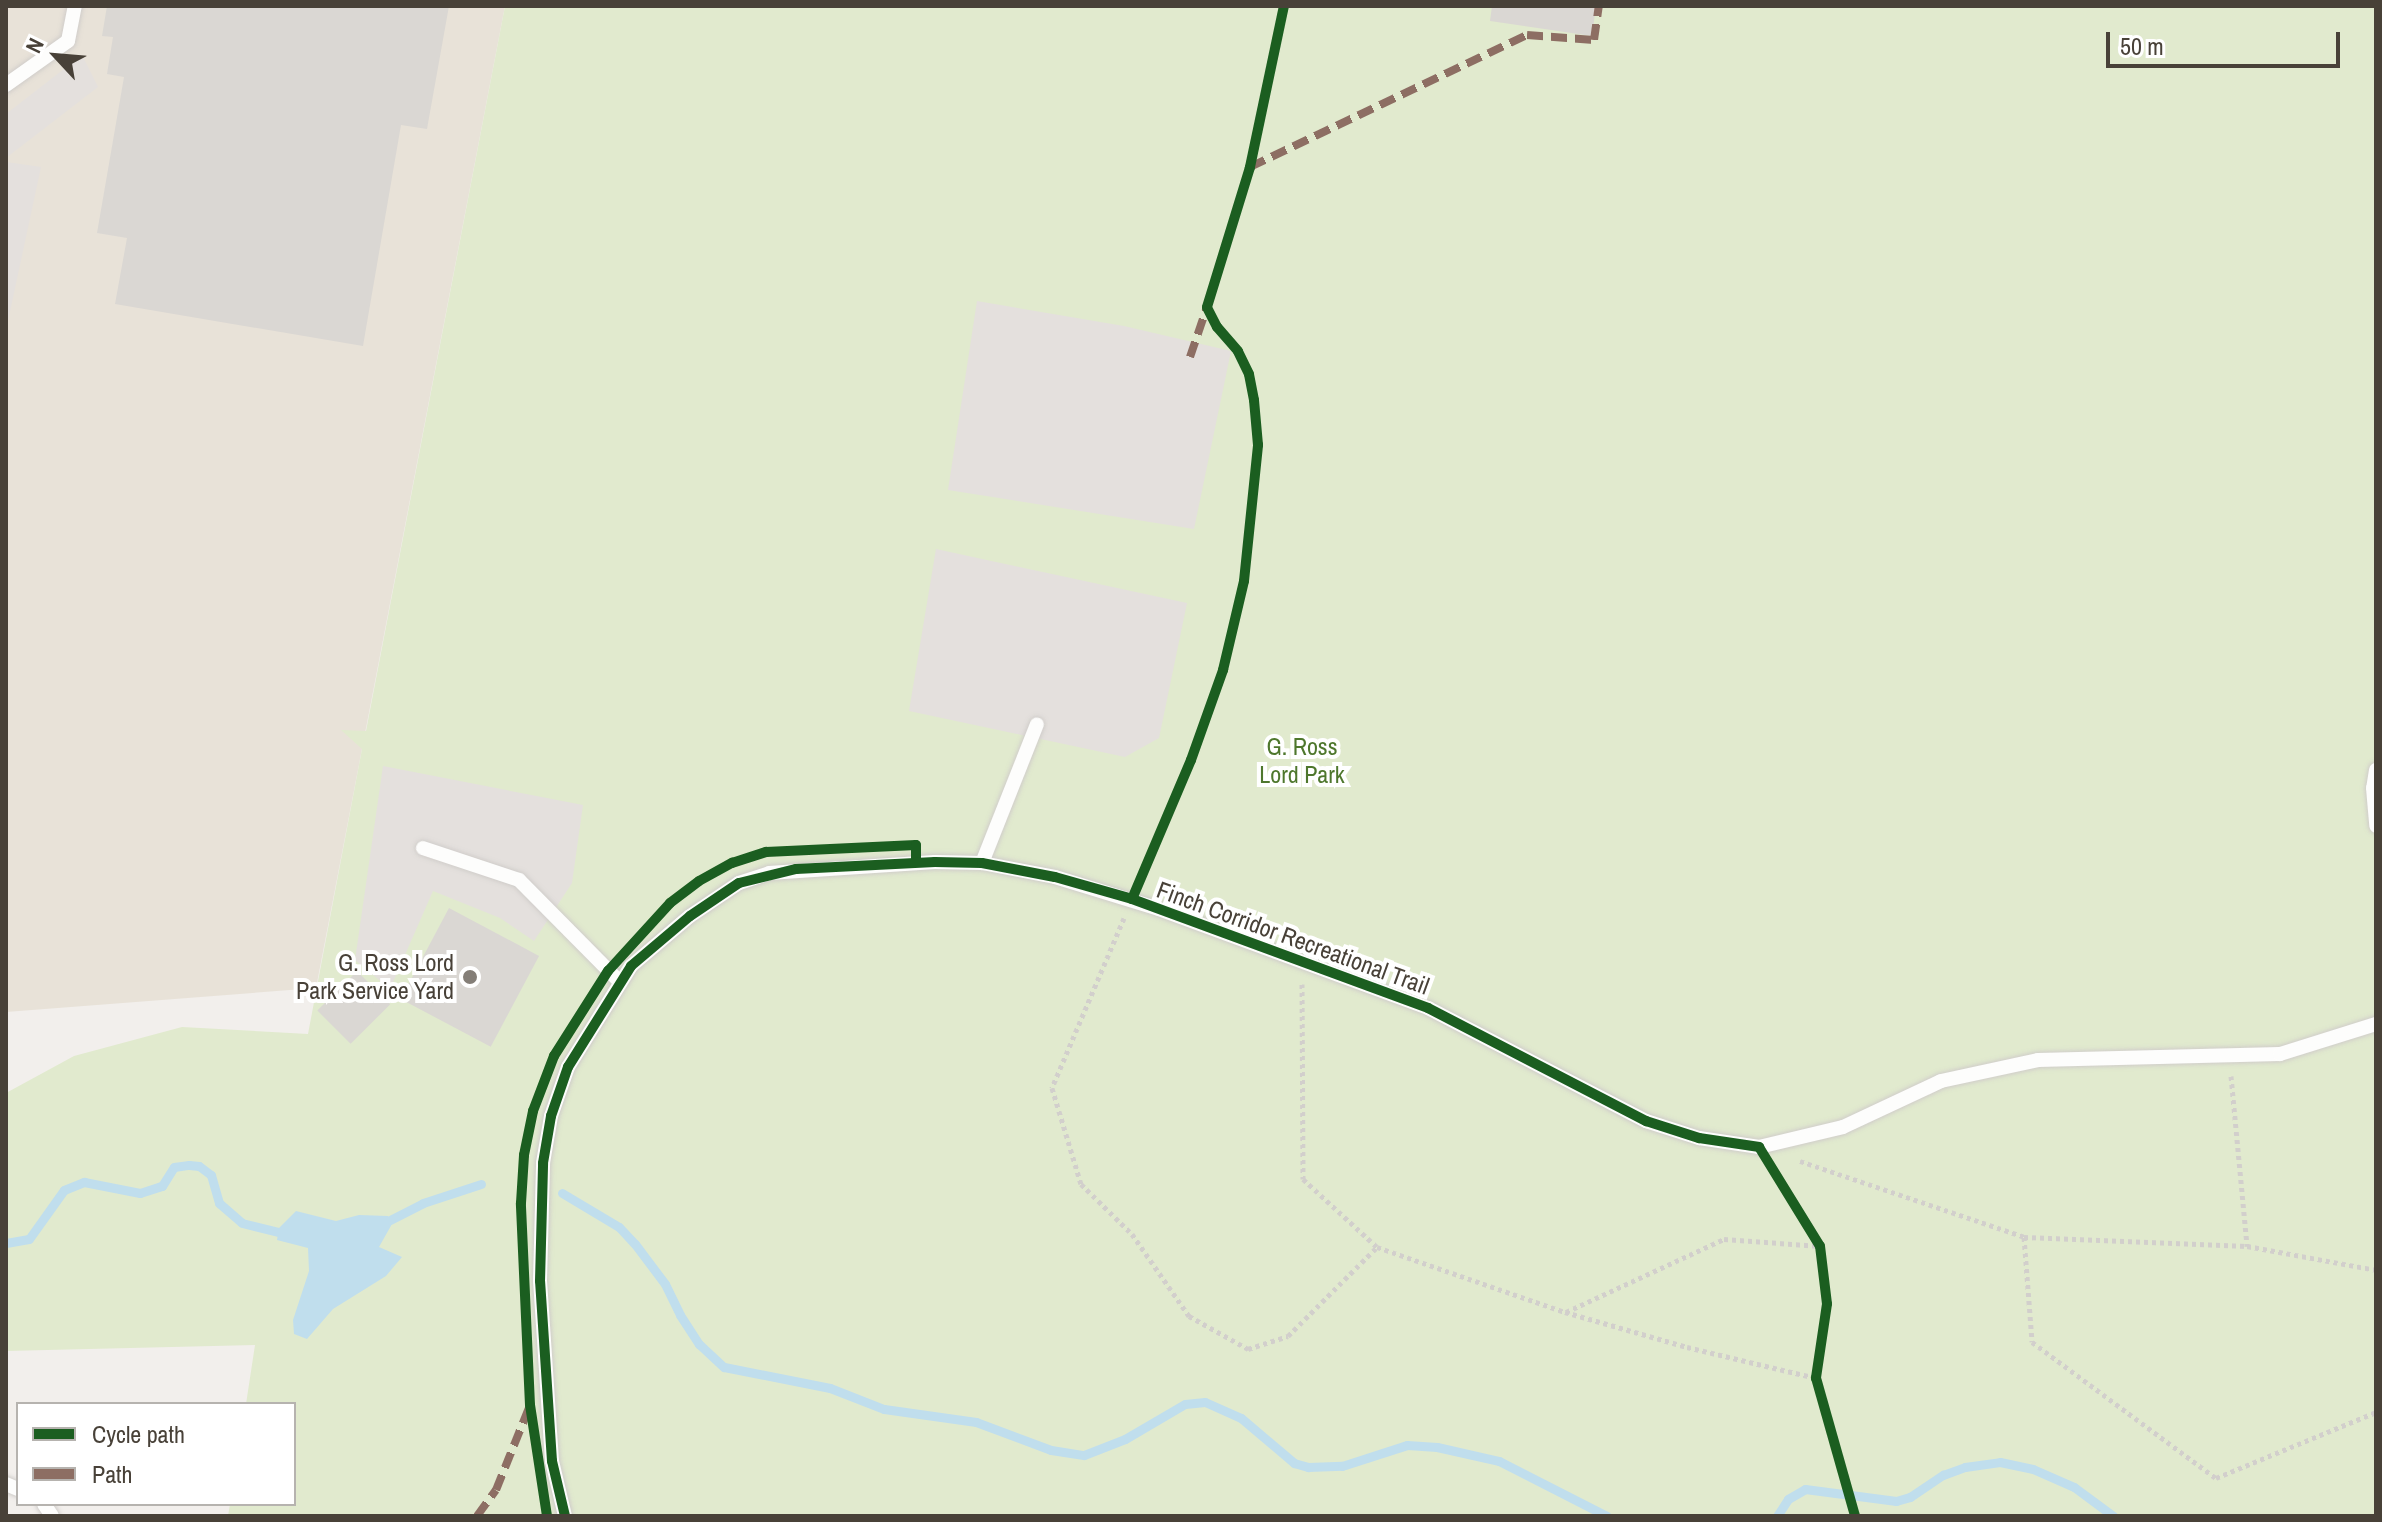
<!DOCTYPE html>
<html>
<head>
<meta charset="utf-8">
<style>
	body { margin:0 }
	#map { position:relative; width:2382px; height:1522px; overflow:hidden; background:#f2efec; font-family:"Archivo Narrow",sans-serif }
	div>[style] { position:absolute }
	.education>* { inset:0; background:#e8e2d8 }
	.green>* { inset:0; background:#e1eace }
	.parking>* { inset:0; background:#e4e0dd }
	.water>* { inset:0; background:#c0deed }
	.stream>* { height:9px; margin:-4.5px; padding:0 4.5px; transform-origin:4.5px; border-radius:4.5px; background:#c0deed }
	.building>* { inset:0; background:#dad7d3; transform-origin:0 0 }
	.path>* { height:5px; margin-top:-2.5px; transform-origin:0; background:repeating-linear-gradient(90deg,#d2cfcc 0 4px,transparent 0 8px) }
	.roads { filter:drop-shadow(0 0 2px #d0cdca) drop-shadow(0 0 2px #d0cdca) }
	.service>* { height:14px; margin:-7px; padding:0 7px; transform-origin:7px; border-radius:7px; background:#fdfdfc }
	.quiet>* { height:8px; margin-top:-4px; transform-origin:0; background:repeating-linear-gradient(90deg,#8d6e63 0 16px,transparent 0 24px) }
	.cycleway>* { height:10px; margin:-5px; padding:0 5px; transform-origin:5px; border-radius:5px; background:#1b5e20 }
	.dots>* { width:22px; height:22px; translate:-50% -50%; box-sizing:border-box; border:4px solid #fff; border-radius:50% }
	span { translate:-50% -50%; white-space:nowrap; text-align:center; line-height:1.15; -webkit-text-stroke:8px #fff; paint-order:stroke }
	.park-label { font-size:24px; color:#4e772d }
	.street-label { font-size:24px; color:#484138 }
	.poi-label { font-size:24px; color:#484138 }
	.right { translate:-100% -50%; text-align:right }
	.frame { position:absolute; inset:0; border:8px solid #484138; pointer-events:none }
	.legend { position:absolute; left:16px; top:1402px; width:280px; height:104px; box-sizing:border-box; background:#fff; border:2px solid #b6b3af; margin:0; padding:10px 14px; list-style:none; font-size:24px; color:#484138 }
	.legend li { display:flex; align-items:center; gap:16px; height:40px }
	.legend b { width:40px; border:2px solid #b6b3af }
	.north { position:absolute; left:16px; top:16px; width:80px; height:80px; -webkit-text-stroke:6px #fff; paint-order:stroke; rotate:296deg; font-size:22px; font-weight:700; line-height:32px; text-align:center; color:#484138 }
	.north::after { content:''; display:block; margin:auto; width:28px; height:36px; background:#484138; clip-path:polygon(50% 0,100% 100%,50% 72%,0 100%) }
	.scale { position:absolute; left:2106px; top:32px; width:234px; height:36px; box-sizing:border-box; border:4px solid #484138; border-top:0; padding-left:10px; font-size:24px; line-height:28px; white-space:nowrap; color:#484138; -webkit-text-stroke:6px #fff; paint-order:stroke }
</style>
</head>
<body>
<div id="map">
	<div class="education">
		<div style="clip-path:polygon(6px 6px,505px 6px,316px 988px,6px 1012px)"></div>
	</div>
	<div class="green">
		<div style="clip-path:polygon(505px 6px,2376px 6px,2376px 1516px,228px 1516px,230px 1504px,294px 1504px,294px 1404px,246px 1404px,255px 1345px,6px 1351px,6px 1093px,74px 1056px,182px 1027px,308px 1034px,362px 749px,341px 730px,366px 731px)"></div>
	</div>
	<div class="parking">
		<div style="clip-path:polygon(82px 55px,98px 87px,6px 158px,6px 114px)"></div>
		<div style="clip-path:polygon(6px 162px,41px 167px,6px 330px)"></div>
		<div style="clip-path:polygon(977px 301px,1124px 326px,1231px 351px,1194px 529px,948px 490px)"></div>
		<div style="clip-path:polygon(936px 549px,1187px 603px,1159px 738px,1125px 757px,909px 711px)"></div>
		<div style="clip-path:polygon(383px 766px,583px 805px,572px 883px,534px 941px,500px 918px,433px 891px,390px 989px,355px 960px)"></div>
	</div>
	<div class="water">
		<div style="clip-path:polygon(296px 1211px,336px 1221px,359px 1215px,388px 1216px,392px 1224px,379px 1247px,402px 1257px,386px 1276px,333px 1309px,307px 1339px,294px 1334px,293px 1320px,309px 1271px,308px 1248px,277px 1240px,279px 1228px)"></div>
	</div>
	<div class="stream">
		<div style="left:562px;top:1193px;width:66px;rotate:30.8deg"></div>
		<div style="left:619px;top:1227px;width:23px;rotate:47deg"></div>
		<div style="left:635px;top:1244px;width:50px;rotate:53.1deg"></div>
		<div style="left:665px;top:1284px;width:34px;rotate:64deg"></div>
		<div style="left:680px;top:1315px;width:35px;rotate:57deg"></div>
		<div style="left:699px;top:1344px;width:34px;rotate:43deg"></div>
		<div style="left:724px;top:1367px;width:108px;rotate:11.2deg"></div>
		<div style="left:830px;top:1388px;width:58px;rotate:21.3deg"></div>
		<div style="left:884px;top:1409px;width:93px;rotate:8deg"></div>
		<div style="left:976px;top:1422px;width:80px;rotate:20.5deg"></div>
		<div style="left:1051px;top:1450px;width:33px;rotate:9deg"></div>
		<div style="left:1084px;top:1455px;width:44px;rotate:-21.3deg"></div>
		<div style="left:1125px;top:1439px;width:69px;rotate:-30.3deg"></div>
		<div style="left:1185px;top:1404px;width:20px;rotate:-6deg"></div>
		<div style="left:1205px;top:1402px;width:39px;rotate:24deg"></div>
		<div style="left:1241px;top:1418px;width:70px;rotate:40.3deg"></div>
		<div style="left:1294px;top:1463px;width:15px;rotate:16deg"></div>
		<div style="left:1308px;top:1467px;width:34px;rotate:-2deg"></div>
		<div style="left:1342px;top:1466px;width:68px;rotate:-17.9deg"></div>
		<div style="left:1407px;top:1445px;width:30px;rotate:4deg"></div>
		<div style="left:1437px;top:1447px;width:64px;rotate:12.7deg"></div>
		<div style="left:1499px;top:1461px;width:121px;rotate:27deg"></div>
		<div style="left:390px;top:1220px;width:37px;rotate:-27deg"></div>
		<div style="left:423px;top:1203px;width:61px;rotate:-18.1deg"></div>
		<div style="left:6px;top:1243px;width:23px;rotate:-10deg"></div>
		<div style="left:29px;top:1239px;width:60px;rotate:-54.5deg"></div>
		<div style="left:64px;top:1190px;width:22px;rotate:-22deg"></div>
		<div style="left:84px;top:1182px;width:57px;rotate:11.1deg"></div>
		<div style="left:140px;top:1193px;width:23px;rotate:-18deg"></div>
		<div style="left:162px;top:1186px;width:22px;rotate:-58deg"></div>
		<div style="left:174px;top:1167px;width:15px;rotate:-8deg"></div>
		<div style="left:189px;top:1165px;width:10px;rotate:6deg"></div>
		<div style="left:199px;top:1166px;width:15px;rotate:37deg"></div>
		<div style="left:211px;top:1175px;width:29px;rotate:74deg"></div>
		<div style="left:219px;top:1203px;width:30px;rotate:41deg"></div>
		<div style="left:242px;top:1223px;width:37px;rotate:14deg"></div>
		<div style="left:1777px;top:1516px;width:20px;rotate:-57deg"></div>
		<div style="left:1788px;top:1499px;width:20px;rotate:-30deg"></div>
		<div style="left:1805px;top:1489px;width:92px;rotate:7.5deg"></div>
		<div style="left:1896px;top:1501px;width:15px;rotate:-16deg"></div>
		<div style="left:1910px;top:1497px;width:40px;rotate:-34deg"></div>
		<div style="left:1943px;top:1475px;width:23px;rotate:-20deg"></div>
		<div style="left:1965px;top:1467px;width:35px;rotate:-8deg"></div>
		<div style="left:2000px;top:1462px;width:34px;rotate:12deg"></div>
		<div style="left:2033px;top:1469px;width:45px;rotate:23.7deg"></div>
		<div style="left:2074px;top:1487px;width:49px;rotate:36.6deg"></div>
	</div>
	<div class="building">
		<div style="clip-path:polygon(107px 6px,449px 6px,427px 129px,401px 125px,363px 346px,115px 304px,127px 238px,97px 233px,124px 77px,107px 74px,113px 37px,102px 36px)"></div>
		<div style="clip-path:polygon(1492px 6px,1596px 6px,1592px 36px,1490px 21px)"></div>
		<div style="left:449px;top:908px;width:102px;height:103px;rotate:28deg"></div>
		<div style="left:357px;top:971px;width:47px;height:56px;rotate:45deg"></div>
	</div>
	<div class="path">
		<div style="left:1124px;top:918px;width:185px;rotate:113deg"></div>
		<div style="left:1052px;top:1088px;width:100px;rotate:73.2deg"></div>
		<div style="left:1081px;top:1184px;width:71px;rotate:44.4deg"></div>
		<div style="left:1132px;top:1234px;width:100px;rotate:55.2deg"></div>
		<div style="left:1189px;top:1316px;width:68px;rotate:29.2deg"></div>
		<div style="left:1248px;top:1349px;width:42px;rotate:-18deg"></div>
		<div style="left:1288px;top:1336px;width:126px;rotate:-45deg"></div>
		<div style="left:1302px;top:984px;width:195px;rotate:89.7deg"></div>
		<div style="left:1303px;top:1179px;width:100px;rotate:42.6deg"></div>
		<div style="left:1377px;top:1247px;width:199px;rotate:19.1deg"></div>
		<div style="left:1565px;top:1312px;width:127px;rotate:16deg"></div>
		<div style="left:1687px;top:1347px;width:133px;rotate:13.5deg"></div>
		<div style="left:2231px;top:1076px;width:171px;rotate:84.6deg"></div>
		<div style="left:1800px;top:1161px;width:237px;rotate:18.7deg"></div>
		<div style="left:2024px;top:1237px;width:223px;rotate:2.3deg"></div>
		<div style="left:2247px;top:1246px;width:131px;rotate:10.5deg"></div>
		<div style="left:2024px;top:1237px;width:105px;rotate:85.6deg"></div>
		<div style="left:2032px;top:1342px;width:229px;rotate:36.5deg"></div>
		<div style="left:2216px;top:1478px;width:173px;rotate:-22.4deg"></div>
		<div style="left:1566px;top:1312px;width:174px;rotate:-24.8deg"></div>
		<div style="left:1724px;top:1239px;width:96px;rotate:4.2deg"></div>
	</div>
	<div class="roads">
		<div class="service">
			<div style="left:6px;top:85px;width:76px;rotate:-35.4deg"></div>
			<div style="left:68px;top:41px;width:36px;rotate:-79deg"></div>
			<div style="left:2376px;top:770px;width:18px;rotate:99deg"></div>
			<div style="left:2373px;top:788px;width:38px;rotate:85deg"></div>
			<div style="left:423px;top:848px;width:101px;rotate:18.4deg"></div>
			<div style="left:519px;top:880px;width:142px;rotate:45.3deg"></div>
			<div style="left:982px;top:863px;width:149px;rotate:-68.4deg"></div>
			<div style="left:6px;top:1484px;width:13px;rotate:23deg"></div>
			<div style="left:44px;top:1504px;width:14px;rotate:56deg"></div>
			<div style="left:565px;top:1516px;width:57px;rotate:-103.3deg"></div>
			<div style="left:552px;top:1461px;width:180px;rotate:-93.8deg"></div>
			<div style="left:540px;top:1281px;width:118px;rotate:-88.5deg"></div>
			<div style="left:543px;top:1163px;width:48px;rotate:-80.3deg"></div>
			<div style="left:551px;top:1116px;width:52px;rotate:-70.9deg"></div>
			<div style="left:568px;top:1067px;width:119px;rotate:-58deg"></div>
			<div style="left:631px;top:966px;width:77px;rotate:-40.3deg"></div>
			<div style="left:690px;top:916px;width:59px;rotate:-34deg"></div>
			<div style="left:739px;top:883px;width:32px;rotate:-18deg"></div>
			<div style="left:769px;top:873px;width:166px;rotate:-3.8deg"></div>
			<div style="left:935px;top:862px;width:47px;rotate:1.2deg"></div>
			<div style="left:982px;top:863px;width:74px;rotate:10.9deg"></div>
			<div style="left:1055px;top:877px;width:109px;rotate:17.1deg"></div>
			<div style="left:1159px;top:909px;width:287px;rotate:20.2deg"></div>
			<div style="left:1428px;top:1008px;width:246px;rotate:27.4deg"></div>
			<div style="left:1646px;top:1121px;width:56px;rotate:17.8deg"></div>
			<div style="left:1699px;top:1138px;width:61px;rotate:8.5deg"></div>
			<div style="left:1759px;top:1147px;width:86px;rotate:-13.4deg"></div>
			<div style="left:1843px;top:1127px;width:108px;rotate:-25.1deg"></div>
			<div style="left:1941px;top:1081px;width:99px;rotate:-12.2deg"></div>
			<div style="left:2038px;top:1060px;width:242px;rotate:-1.4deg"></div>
			<div style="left:2280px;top:1054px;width:101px;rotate:-17.4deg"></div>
		</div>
	</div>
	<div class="quiet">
		<div style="left:1250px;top:167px;width:307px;rotate:-25.5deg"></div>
		<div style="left:1527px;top:35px;width:67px;rotate:4.3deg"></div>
		<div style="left:1594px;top:40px;width:34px;rotate:-82deg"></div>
		<div style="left:1190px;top:357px;width:53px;rotate:-71.2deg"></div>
		<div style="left:477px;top:1516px;width:32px;rotate:-54deg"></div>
		<div style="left:496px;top:1490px;width:88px;rotate:-68.1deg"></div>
	</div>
	<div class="cycleway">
		<div style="left:1132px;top:899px;width:151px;rotate:-67deg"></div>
		<div style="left:1191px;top:760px;width:96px;rotate:-70.4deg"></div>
		<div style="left:1223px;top:670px;width:91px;rotate:-76.7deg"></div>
		<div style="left:1244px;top:581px;width:137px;rotate:-84.1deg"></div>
		<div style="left:1258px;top:445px;width:45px;rotate:-95.1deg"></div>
		<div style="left:1254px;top:400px;width:26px;rotate:-101deg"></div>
		<div style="left:1249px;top:374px;width:25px;rotate:-116deg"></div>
		<div style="left:1238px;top:351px;width:32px;rotate:-131deg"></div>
		<div style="left:1217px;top:327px;width:22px;rotate:-117deg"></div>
		<div style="left:1207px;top:307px;width:146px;rotate:-72.9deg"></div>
		<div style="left:1250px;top:167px;width:165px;rotate:-78.1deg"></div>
		<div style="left:547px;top:1516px;width:112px;rotate:-98.7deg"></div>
		<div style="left:530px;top:1405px;width:202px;rotate:-92.6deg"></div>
		<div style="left:521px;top:1203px;width:48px;rotate:-86.4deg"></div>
		<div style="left:524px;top:1155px;width:45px;rotate:-78.4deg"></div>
		<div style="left:533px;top:1111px;width:59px;rotate:-69.1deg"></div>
		<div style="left:554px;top:1056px;width:101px;rotate:-57.6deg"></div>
		<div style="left:608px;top:971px;width:92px;rotate:-47.6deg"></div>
		<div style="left:670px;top:903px;width:36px;rotate:-37deg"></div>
		<div style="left:699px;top:881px;width:38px;rotate:-29deg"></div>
		<div style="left:732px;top:863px;width:36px;rotate:-18deg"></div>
		<div style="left:766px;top:852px;width:150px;rotate:-2.7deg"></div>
		<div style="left:916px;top:845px;width:17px;rotate:90deg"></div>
		<div style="left:565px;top:1516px;width:57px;rotate:-103.3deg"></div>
		<div style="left:552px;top:1461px;width:180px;rotate:-93.8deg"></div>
		<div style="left:540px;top:1281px;width:118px;rotate:-88.5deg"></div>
		<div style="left:543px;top:1163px;width:48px;rotate:-80.3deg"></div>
		<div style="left:551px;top:1116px;width:52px;rotate:-70.9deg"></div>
		<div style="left:568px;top:1067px;width:119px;rotate:-58deg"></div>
		<div style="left:631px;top:966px;width:77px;rotate:-40.3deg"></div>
		<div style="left:690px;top:916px;width:59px;rotate:-34deg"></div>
		<div style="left:739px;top:883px;width:59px;rotate:-13.8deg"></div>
		<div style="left:796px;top:869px;width:139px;rotate:-2.9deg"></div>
		<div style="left:935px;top:862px;width:47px;rotate:1.2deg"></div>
		<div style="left:982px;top:863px;width:74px;rotate:10.9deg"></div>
		<div style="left:1055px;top:877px;width:80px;rotate:15.9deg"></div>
		<div style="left:1132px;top:899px;width:315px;rotate:20.2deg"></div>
		<div style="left:1428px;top:1008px;width:246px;rotate:27.4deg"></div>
		<div style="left:1646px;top:1121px;width:56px;rotate:17.8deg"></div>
		<div style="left:1699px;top:1138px;width:61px;rotate:8.5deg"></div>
		<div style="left:1759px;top:1147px;width:116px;rotate:58.4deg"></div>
		<div style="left:1820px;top:1246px;width:58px;rotate:83.1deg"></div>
		<div style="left:1827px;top:1304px;width:75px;rotate:98.5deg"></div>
		<div style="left:1816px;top:1378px;width:143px;rotate:74.2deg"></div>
	</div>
	<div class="dots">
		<div style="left:470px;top:977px;background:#847e77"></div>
	</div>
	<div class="park-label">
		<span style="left:1302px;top:761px">G. Ross<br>Lord Park</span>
	</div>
	<div class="street-label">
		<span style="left:1293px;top:938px;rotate:20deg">Finch Corridor Recreational Trail</span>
	</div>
	<div class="poi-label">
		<span class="right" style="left:454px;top:977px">G. Ross Lord<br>Park Service Yard</span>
	</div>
	<div class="frame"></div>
	<ul class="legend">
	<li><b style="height:10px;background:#1b5e20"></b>Cycle path</li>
	<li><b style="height:10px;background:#8d6e63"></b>Path</li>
	</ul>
	<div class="north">N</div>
	<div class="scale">50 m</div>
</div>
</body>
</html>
